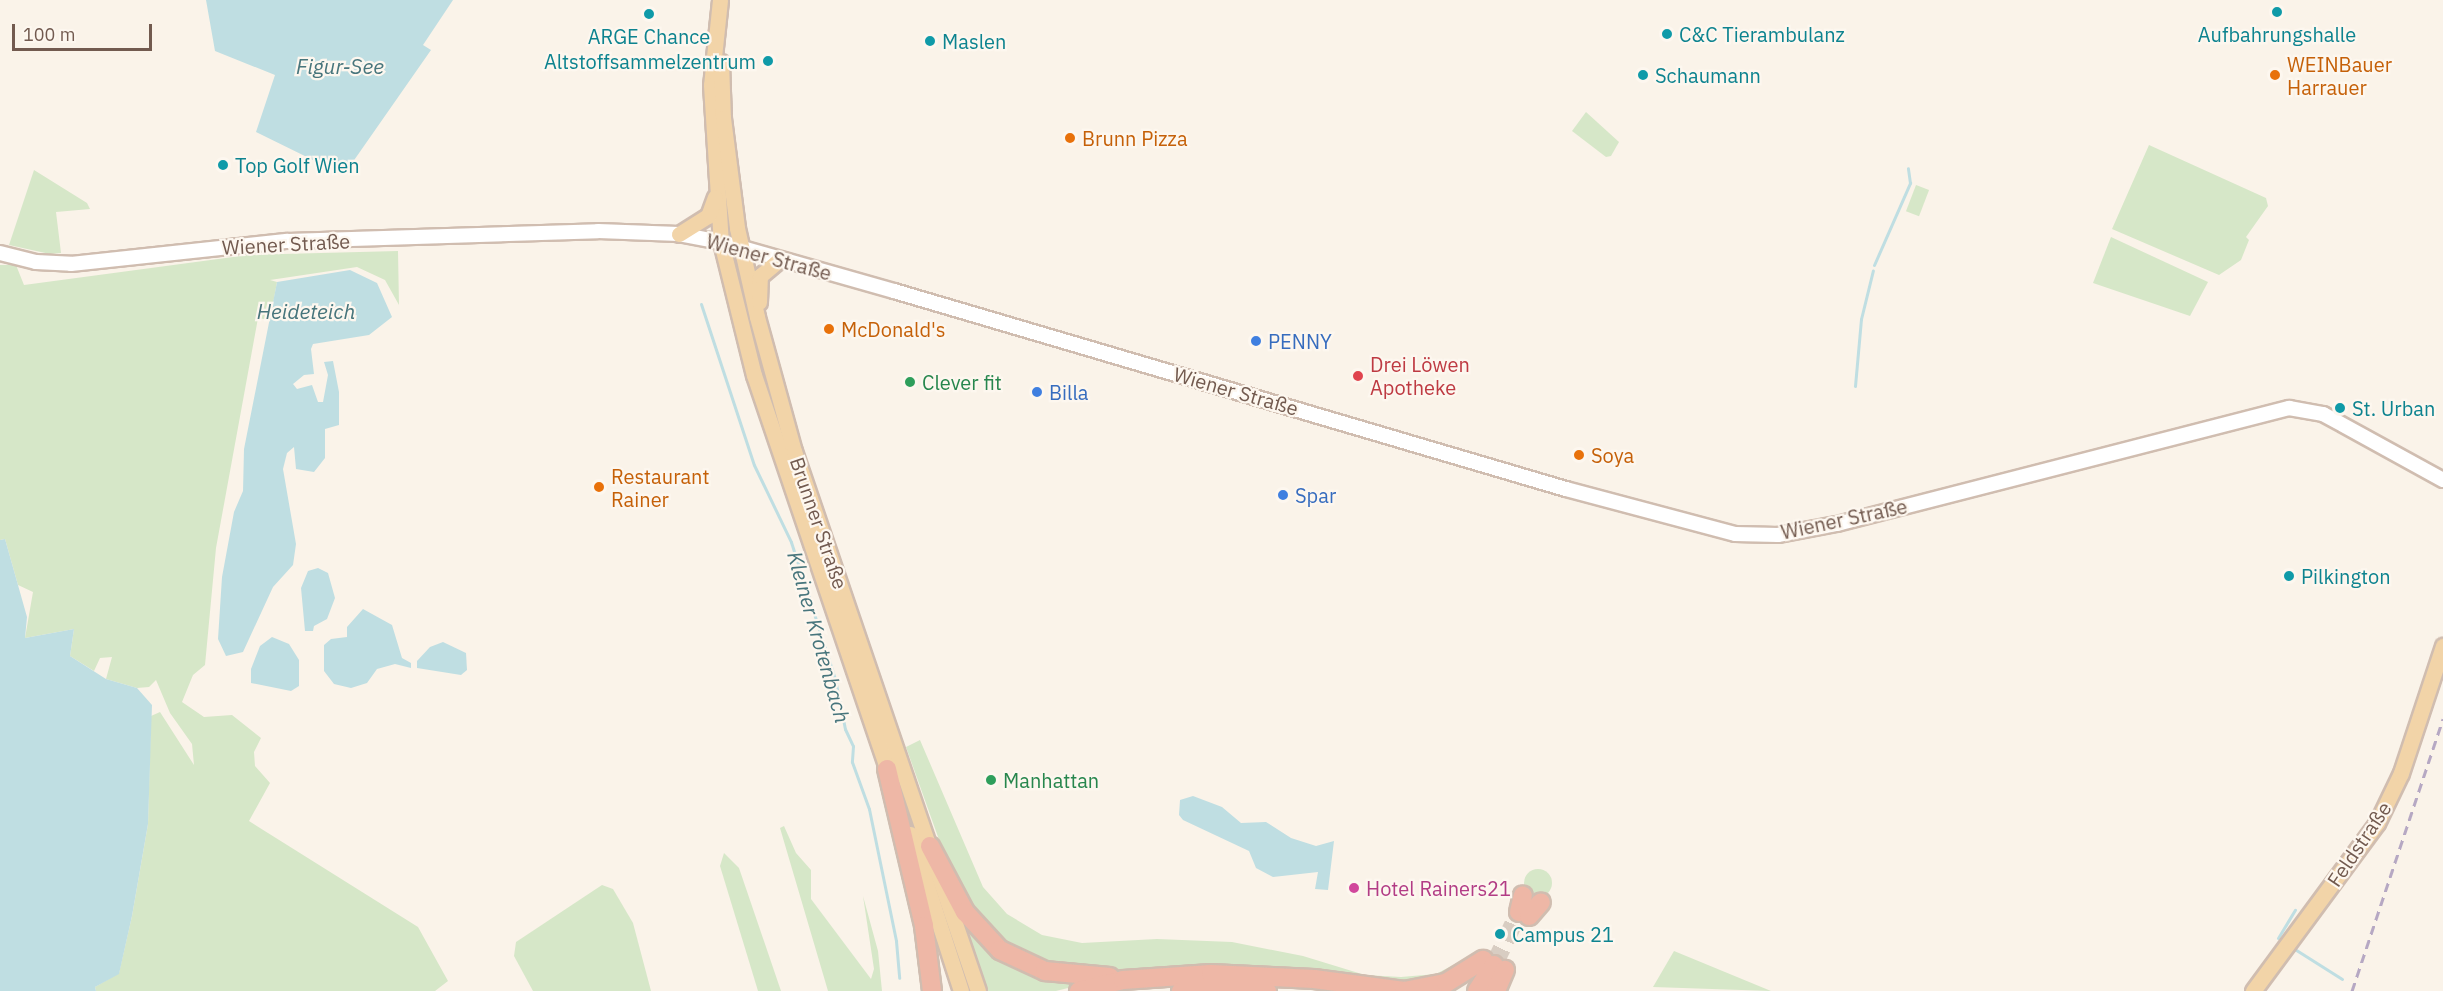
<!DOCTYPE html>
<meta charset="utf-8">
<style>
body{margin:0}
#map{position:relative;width:2443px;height:991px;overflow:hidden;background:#faf3e9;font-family:"IBM Plex Sans",sans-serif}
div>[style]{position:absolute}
.green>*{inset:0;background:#d6e7c8;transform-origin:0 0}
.round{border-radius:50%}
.water>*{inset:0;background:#bfdee2}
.stream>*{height:3px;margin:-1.5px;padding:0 1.5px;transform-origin:1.5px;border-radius:1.5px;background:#bfdee2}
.motorway-tunnel>*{height:18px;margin-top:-9px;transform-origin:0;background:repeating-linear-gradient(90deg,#d8cdc2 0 18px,transparent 0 27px)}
.roads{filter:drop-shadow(2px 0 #d0bdb0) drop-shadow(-2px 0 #d0bdb0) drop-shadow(0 2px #d0bdb0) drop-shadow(0 -2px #d0bdb0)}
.secondary>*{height:14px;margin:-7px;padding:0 7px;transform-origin:7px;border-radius:7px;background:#fff}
.primary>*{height:15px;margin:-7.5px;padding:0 7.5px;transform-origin:7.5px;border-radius:7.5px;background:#f2d4a8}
.motorway>*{height:18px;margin:-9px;padding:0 9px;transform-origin:9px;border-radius:9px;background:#eeb7a6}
.rail>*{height:3px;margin-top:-1.5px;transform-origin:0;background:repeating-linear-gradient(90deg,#b6a8c3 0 9px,transparent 0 15px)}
.dots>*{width:16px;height:16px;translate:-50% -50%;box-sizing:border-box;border:3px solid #fdf7ef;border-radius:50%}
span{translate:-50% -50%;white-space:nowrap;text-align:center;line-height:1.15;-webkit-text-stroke:4.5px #fdf7ef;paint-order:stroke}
.culture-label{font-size:20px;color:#0d838f}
.left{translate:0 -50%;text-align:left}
.right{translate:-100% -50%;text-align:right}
.food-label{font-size:20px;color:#c56008}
.street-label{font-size:20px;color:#725a4f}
.shop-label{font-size:20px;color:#366cbe}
.health-label{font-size:20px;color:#be3a42}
.leisure-label{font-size:20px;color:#27864d}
.hotel-label{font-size:20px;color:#b23c85}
.water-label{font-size:21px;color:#47757c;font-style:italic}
.scale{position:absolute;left:12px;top:24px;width:140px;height:27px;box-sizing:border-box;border:3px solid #725a4f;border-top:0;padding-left:8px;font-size:18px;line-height:21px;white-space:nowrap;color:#725a4f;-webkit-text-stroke:4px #fdf7ef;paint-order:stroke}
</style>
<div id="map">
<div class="green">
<i style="clip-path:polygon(1586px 112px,1619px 142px,1611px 156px,1606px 157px,1572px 131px)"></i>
<i style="clip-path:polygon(2149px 145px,2266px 198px,2268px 206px,2246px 237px,2249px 240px,2241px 260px,2219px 275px,2112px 229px)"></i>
<i style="clip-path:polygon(34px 170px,87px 203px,90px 209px,56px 212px,61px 253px,50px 254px,9px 245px)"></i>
<i style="left:1916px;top:185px;width:14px;height:28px;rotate:21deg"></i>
<i style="clip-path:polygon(2111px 237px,2208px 282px,2190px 316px,2093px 283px)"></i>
<i style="clip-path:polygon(398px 251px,399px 305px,385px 280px,357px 267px,270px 280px,277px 282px,270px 320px,258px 318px,216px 548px,205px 665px,193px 675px,182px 702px,204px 717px,232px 715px,261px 738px,254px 752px,255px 766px,270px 783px,249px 821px,418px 927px,448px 981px,435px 991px,96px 991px,95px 987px,119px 973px,132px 916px,148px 824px,151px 716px,160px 712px,194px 765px,192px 744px,170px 713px,156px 680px,149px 687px,137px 688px,106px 679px,112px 657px,100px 658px,94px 671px,70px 656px,74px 629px,25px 638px,33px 592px,18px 585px,5px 539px,0 540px,0 265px,16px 265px,24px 285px,248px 255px)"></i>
<i style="clip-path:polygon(920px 740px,983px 887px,1007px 914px,1042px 935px,1082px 943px,1157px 939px,1232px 942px,1303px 956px,1365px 975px,1401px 977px,1436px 974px,1472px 955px,1480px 959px,1423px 984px,1106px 973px,1025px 959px,983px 928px,953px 879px,906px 747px)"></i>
<i style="clip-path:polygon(784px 826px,796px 853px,811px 870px,811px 899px,871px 979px,874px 969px,863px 896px,878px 951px,882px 991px,828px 991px,780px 828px)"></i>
<i style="clip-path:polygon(724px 853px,739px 868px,781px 991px,758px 991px,720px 866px)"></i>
<i class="round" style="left:1524px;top:869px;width:28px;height:28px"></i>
<i style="clip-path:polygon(602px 885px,613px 889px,633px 923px,651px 991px,533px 991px,514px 956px,516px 942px)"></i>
<i style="clip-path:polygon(957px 912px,978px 935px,1084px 984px,1056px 991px,984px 991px)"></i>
<i style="clip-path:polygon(1674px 951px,1771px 991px,1653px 987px)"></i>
</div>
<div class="water">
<i style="clip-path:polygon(206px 0,453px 0,423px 45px,431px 50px,350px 166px,315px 161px,256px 132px,275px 75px,215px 51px)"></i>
<i style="clip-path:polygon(350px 270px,377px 283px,392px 317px,369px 335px,313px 344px,311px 349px,314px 374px,304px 375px,293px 384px,297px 389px,312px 385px,318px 402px,323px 402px,328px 375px,324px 362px,333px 361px,339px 392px,339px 425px,325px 429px,325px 458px,314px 472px,296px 469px,294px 447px,287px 453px,283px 469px,296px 544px,293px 565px,273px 587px,243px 652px,226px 656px,218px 639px,222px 577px,234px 512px,243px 491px,244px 449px,277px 282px)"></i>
<i style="clip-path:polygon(5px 539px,27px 617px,25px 638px,74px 629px,70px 656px,106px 679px,137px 688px,152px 705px,148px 824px,132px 916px,119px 974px,95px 987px,96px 991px,0 991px,0 540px)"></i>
<i style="clip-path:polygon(318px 568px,328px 573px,335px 598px,327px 619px,314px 626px,313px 631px,305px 631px,301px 588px,308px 571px)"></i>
<i style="clip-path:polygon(363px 609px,392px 625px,402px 658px,411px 663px,411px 668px,395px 664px,377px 669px,367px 683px,351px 688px,334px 684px,324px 671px,324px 645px,331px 639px,347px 637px,347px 627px)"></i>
<i style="clip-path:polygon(272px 637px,289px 644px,299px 660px,299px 686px,291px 691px,251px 683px,251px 669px,260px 646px)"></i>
<i style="clip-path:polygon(443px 642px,466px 653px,467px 670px,461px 675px,417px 668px,417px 661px,430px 647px)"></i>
<i style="clip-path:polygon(1193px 796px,1222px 807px,1241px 823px,1266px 822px,1291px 838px,1316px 846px,1334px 841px,1328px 890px,1315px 889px,1318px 872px,1273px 877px,1256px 868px,1249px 851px,1183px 820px,1179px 815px,1180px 800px)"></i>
</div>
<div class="stream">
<i style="left:1874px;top:265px;width:90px;rotate:-66.3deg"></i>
<i style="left:1910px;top:183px;width:15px;rotate:-98deg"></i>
<i style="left:701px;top:304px;width:169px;rotate:71.8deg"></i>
<i style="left:754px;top:465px;width:85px;rotate:64.3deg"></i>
<i style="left:791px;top:542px;width:144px;rotate:72.2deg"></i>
<i style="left:835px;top:679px;width:51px;rotate:78.7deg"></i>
<i style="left:845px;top:729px;width:19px;rotate:65deg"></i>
<i style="left:853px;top:746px;width:16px;rotate:94deg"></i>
<i style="left:852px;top:762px;width:50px;rotate:70.1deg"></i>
<i style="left:869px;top:809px;width:135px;rotate:78.4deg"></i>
<i style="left:896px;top:941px;width:37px;rotate:85deg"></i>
<i style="left:1855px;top:386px;width:67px;rotate:-84.9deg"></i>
<i style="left:1861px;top:319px;width:50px;rotate:-76.2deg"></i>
<i style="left:2278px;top:938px;width:33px;rotate:-59deg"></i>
<i style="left:2293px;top:948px;width:58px;rotate:32.3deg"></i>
</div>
<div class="motorway-tunnel">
<i style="left:1494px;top:965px;width:59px;rotate:-64.7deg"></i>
</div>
<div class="roads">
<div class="secondary">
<i style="left:0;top:253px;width:37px;rotate:14deg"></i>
<i style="left:36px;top:262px;width:35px;rotate:3deg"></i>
<i style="left:71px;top:264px;width:218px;rotate:-6.1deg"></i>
<i style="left:288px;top:241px;width:310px;rotate:-1.8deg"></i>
<i style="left:598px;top:231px;width:81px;rotate:2.1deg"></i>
<i style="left:679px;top:234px;width:43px;rotate:10.8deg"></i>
<i style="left:721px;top:242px;width:180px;rotate:15.8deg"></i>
<i style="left:894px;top:291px;width:701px;rotate:16.42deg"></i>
<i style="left:1566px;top:489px;width:175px;rotate:14.9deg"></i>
<i style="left:1735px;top:534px;width:43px;rotate:1.3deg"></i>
<i style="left:1778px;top:535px;width:60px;rotate:-10.6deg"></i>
<i style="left:1837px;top:524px;width:467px;rotate:-14.4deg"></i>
<i style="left:2289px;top:408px;width:35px;rotate:10deg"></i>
<i style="left:2323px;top:414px;width:137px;rotate:28.8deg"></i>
</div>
<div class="primary">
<i style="left:720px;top:0;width:85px;rotate:96deg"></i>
<i style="left:711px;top:85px;width:157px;rotate:86.4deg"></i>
<i style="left:721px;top:242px;width:137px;rotate:76.1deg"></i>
<i style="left:754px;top:375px;width:428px;rotate:71.3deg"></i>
<i style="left:721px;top:62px;width:56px;rotate:88deg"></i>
<i style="left:723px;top:118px;width:111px;rotate:82.7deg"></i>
<i style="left:737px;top:228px;width:91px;rotate:77.3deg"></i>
<i style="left:757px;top:317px;width:139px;rotate:74.6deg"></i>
<i style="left:794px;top:451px;width:570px;rotate:71.18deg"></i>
<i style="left:679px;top:234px;width:34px;rotate:-32deg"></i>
<i style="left:708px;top:216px;width:20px;rotate:-70deg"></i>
<i style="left:759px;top:302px;width:26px;rotate:-88deg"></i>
<i style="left:760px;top:276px;width:26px;rotate:-40deg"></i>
<i style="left:910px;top:834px;width:165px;rotate:72deg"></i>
<i style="left:2253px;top:991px;width:209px;rotate:-53.6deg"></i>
<i style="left:2377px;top:823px;width:55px;rotate:-64.4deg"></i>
<i style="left:2401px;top:773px;width:134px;rotate:-71.7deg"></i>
</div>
<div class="motorway">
<i style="left:887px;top:769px;width:161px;rotate:76.7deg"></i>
<i style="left:924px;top:926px;width:65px;rotate:83deg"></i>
<i style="left:930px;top:846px;width:75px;rotate:62.1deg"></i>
<i style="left:965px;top:912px;width:52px;rotate:47.4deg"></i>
<i style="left:1000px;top:950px;width:50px;rotate:25deg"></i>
<i style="left:1045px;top:971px;width:65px;rotate:5.3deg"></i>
<i style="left:1519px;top:912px;width:17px;rotate:-77deg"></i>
<i style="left:1529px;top:916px;width:18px;rotate:-49deg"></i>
<i style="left:1079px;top:991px;width:45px;rotate:-14deg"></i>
<i style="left:1123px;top:980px;width:88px;rotate:-3.9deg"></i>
<i style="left:1211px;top:974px;width:103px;rotate:2.8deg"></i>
<i style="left:1314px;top:979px;width:91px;rotate:7.6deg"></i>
<i style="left:1404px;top:991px;width:43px;rotate:-10.8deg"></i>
<i style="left:1446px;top:983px;width:44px;rotate:-31.9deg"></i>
<i style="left:1181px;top:991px;width:86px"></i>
<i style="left:1477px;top:991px;width:31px;rotate:-57deg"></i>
<i style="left:1496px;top:991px;width:23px;rotate:-67deg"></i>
</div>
</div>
<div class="rail">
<i style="left:2352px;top:991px;width:287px;rotate:-71.5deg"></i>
</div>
<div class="dots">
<i style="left:2277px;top:12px;background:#0f9aa8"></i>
<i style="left:649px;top:14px;background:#0f9aa8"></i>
<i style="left:1667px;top:34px;background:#0f9aa8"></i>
<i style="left:930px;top:41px;background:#0f9aa8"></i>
<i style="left:768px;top:61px;background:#0f9aa8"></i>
<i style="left:1643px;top:75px;background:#0f9aa8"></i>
<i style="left:2275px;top:75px;background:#e8710a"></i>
<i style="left:1070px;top:138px;background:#e8710a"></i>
<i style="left:223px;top:165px;background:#0f9aa8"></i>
<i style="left:829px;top:329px;background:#e8710a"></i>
<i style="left:1256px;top:341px;background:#3f7fe0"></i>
<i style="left:1358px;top:376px;background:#e0444e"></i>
<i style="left:910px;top:382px;background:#2e9e5b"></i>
<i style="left:1037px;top:392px;background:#3f7fe0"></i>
<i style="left:2340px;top:408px;background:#0f9aa8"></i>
<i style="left:1579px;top:455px;background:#e8710a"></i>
<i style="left:599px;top:487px;background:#e8710a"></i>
<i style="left:1283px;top:495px;background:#3f7fe0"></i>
<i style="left:2289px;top:576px;background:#0f9aa8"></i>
<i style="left:991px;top:780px;background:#2e9e5b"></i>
<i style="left:1354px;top:888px;background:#d1479c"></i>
<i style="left:1500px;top:934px;background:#0f9aa8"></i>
</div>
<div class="culture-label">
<span class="left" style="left:1679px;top:34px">C&amp;C Tierambulanz</span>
<span style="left:2277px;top:34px">Aufbahrungshalle</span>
<span style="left:649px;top:36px">ARGE Chance</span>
<span class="left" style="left:942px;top:41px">Maslen</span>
<span class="right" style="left:756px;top:61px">Altstoffsammelzentrum</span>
<span class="left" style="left:1655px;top:75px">Schaumann</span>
<span class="left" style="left:235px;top:165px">Top Golf Wien</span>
<span class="left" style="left:2352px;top:408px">St. Urban</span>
<span class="left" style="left:2301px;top:576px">Pilkington</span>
<span class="left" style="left:1512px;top:934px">Campus 21</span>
</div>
<div class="food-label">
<span class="left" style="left:2287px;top:76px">WEINBauer<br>Harrauer</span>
<span class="left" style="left:1082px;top:138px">Brunn Pizza</span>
<span class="left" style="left:841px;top:329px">McDonald's</span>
<span class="left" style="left:1591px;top:455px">Soya</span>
<span class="left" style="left:611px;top:488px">Restaurant<br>Rainer</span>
</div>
<div class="street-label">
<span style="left:286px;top:244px;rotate:-3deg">Wiener Straße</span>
<span style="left:769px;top:257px;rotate:15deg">Wiener Straße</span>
<span style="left:1236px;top:391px;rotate:16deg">Wiener Straße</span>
<span style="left:1844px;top:519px;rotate:-12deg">Wiener Straße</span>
<span style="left:819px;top:523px;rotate:71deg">Brunner Straße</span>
<span style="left:2359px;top:844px;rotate:-56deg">Feldstraße</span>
</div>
<div class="shop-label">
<span class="left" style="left:1268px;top:341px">PENNY</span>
<span class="left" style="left:1049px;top:392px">Billa</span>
<span class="left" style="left:1295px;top:495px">Spar</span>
</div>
<div class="health-label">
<span class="left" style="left:1370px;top:376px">Drei Löwen<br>Apotheke</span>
</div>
<div class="leisure-label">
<span class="left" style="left:922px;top:382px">Clever fit</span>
<span class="left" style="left:1003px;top:780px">Manhattan</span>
</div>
<div class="hotel-label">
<span class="left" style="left:1366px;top:888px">Hotel Rainers21</span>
</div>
<div class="water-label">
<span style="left:340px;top:66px">Figur-See</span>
<span style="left:306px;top:311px">Heideteich</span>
<span style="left:819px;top:637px;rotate:74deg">Kleiner Krotenbach</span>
</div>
<div class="scale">100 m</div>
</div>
